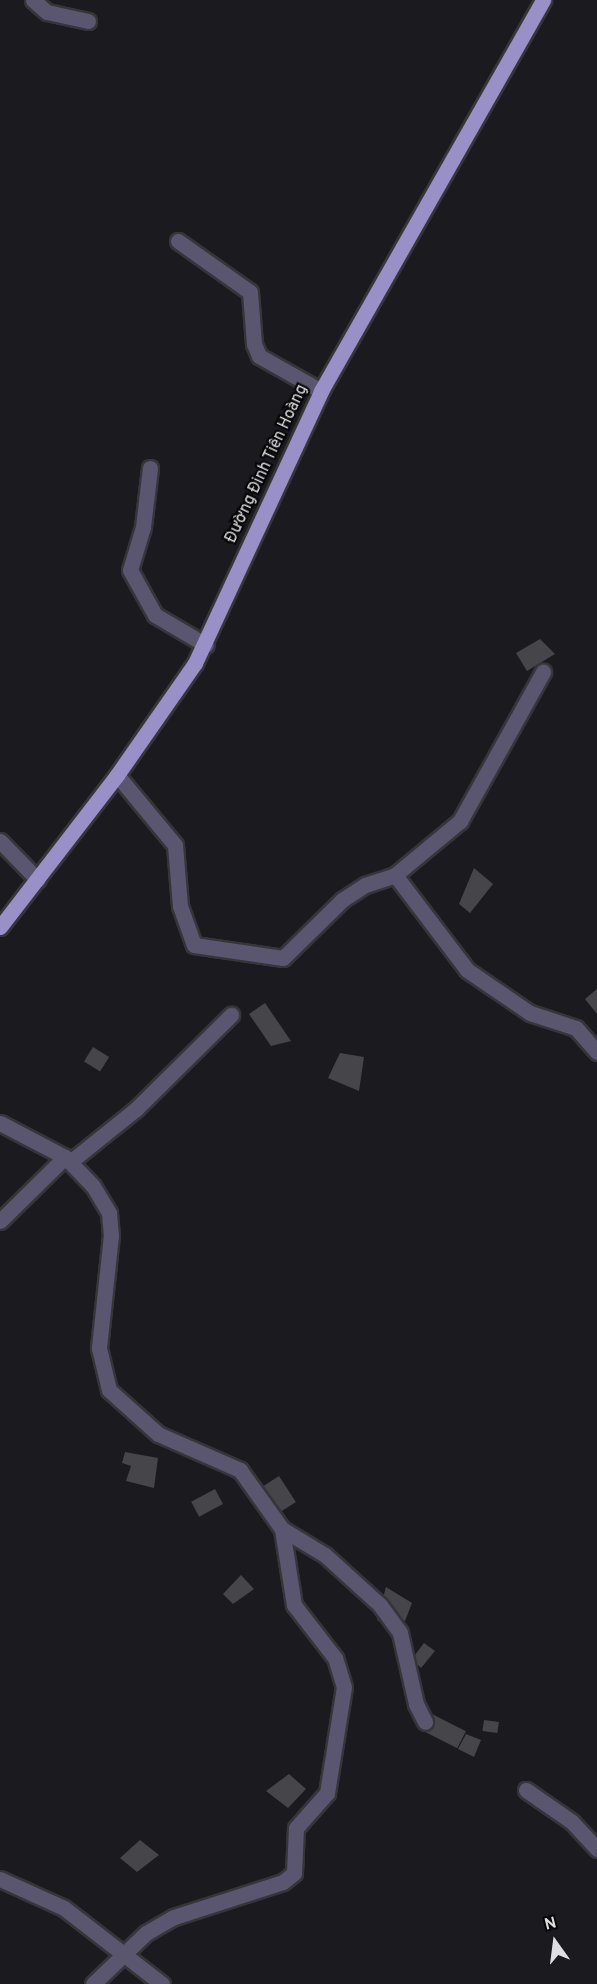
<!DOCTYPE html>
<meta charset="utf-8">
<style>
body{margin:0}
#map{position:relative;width:597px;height:1984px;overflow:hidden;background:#1b1b1f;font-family:Overpass,sans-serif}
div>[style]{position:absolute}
.building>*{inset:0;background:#46454a;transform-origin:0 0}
.roads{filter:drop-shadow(2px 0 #36363a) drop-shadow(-2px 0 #36363a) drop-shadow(0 2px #36363a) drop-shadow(0 -2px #36363a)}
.minor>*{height:15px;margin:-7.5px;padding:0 7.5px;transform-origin:7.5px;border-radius:7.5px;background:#5a5670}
.tertiary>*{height:15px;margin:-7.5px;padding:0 7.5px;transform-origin:7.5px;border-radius:7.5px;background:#5a5670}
.primary>*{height:15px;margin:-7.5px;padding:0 7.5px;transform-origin:7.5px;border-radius:7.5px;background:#9990c7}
span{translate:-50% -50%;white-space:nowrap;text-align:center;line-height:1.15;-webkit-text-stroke:4.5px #060608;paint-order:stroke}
.street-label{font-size:16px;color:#dfdfe2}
.north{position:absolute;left:525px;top:1912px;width:60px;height:60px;-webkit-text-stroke:4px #060608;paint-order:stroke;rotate:346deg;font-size:16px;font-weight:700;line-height:24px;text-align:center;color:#dfdfe2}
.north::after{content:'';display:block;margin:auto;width:21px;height:27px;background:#dfdfe2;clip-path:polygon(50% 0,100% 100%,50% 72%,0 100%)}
</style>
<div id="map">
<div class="building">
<i style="clip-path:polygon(540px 639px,555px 654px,527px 671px,516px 653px)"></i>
<i style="clip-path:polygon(474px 868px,493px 884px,470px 913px,459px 904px)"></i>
<i style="clip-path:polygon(597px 989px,597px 1014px,585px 999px)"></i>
<i style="clip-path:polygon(265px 1003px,291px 1041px,271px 1046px,249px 1014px)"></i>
<i style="left:93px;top:1047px;width:19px;height:17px;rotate:32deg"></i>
<i style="clip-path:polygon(340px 1053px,364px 1057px,359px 1091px,328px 1078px)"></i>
<i style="clip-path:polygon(125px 1452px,158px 1458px,154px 1488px,126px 1481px,131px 1466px,122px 1463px)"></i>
<i style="left:279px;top:1476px;width:31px;height:19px;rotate:57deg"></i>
<i style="left:215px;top:1489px;width:17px;height:27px;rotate:62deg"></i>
<i style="clip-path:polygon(241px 1575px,254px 1589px,233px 1604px,223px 1594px)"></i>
<i style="clip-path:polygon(386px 1587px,412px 1603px,405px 1621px,393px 1613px,388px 1625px,377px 1620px)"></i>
<i style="clip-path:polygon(424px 1643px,435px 1651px,421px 1668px,412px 1659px)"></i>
<i style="left:432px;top:1714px;width:38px;height:19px;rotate:27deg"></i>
<i style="left:484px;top:1720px;width:15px;height:11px;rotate:8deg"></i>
<i style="clip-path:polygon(466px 1734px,481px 1740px,474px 1757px,458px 1749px)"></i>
<i style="clip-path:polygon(289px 1774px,306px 1789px,288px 1808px,266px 1791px)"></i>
<i style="clip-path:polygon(140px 1840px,159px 1855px,137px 1872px,120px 1858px)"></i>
</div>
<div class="roads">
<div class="minor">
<i style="left:33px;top:0;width:18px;rotate:41deg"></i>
<i style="left:47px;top:12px;width:42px;rotate:12.4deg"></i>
<i style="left:178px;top:241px;width:88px;rotate:35.3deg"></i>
<i style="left:250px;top:292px;width:52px;rotate:85.6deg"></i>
<i style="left:254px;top:344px;width:13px;rotate:67deg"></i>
<i style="left:259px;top:356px;width:71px;rotate:29.4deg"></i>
<i style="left:150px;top:468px;width:59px;rotate:96.8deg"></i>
<i style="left:143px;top:527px;width:45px;rotate:106.8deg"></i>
<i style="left:130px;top:570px;width:51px;rotate:60.9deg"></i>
<i style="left:155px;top:615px;width:59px;rotate:30.5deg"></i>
<i style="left:117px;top:775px;width:91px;rotate:50.4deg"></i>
<i style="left:175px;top:845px;width:61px;rotate:85.3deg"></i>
<i style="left:180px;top:906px;width:41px;rotate:70.3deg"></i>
<i style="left:194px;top:945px;width:90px;rotate:8.3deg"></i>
<i style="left:283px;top:958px;width:83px;rotate:-44.5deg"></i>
<i style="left:342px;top:900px;width:27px;rotate:-33deg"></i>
<i style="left:365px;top:885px;width:32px;rotate:-18deg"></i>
<i style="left:395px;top:875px;width:85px;rotate:-39.7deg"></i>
<i style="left:460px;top:821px;width:171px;rotate:-60.9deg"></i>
<i style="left:0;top:841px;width:54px;rotate:45.7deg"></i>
<i style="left:395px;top:875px;width:119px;rotate:52.8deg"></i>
<i style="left:467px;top:970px;width:76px;rotate:34.3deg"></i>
<i style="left:530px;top:1013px;width:48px;rotate:18.1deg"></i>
<i style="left:576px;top:1028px;width:32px;rotate:49deg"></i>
<i style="left:0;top:1123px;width:73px;rotate:27.6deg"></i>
<i style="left:65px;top:1157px;width:40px;rotate:46deg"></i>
<i style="left:93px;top:1186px;width:31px;rotate:59deg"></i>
<i style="left:109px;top:1213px;width:22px;rotate:85deg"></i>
<i style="left:111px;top:1235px;width:114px;rotate:96.1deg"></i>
<i style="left:99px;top:1348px;width:43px;rotate:76.6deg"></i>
<i style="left:109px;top:1390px;width:66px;rotate:41.9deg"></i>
<i style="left:158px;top:1434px;width:90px;rotate:23.7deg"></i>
<i style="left:240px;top:1470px;width:72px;rotate:54.6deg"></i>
<i style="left:282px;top:1529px;width:50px;rotate:31.2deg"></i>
<i style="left:325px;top:1555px;width:74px;rotate:42.3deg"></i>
<i style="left:380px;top:1605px;width:34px;rotate:54deg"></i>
<i style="left:400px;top:1633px;width:73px;rotate:77.3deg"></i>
<i style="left:416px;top:1704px;width:20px;rotate:63deg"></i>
<i style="left:70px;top:1162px;width:85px;rotate:-38.8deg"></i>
<i style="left:136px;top:1109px;width:134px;rotate:-44.7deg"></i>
<i style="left:0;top:1221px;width:91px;rotate:-44.6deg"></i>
<i style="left:526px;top:1790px;width:56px;rotate:34.8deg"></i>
<i style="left:572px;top:1822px;width:37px;rotate:47deg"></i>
<i style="left:93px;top:1984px;width:74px;rotate:-43.9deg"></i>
<i style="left:146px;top:1933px;width:32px;rotate:-30deg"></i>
<i style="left:174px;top:1917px;width:114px;rotate:-17.8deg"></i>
<i style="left:283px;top:1882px;width:14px;rotate:-39deg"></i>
<i style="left:294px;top:1873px;width:45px;rotate:-87.5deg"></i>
<i style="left:296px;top:1828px;width:47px;rotate:-48.5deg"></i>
<i style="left:327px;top:1793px;width:107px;rotate:-80.9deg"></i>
<i style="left:344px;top:1687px;width:30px;rotate:-107deg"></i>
<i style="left:335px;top:1658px;width:67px;rotate:-127.7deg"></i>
<i style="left:294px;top:1605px;width:77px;rotate:-99deg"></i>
</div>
<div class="tertiary">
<i style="left:0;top:1879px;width:70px;rotate:24.4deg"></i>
<i style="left:64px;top:1908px;width:124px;rotate:37.8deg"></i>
</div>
<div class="primary">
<i style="left:0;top:927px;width:192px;rotate:-52.4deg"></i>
<i style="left:117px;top:775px;width:136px;rotate:-55.1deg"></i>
<i style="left:195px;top:663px;width:300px;rotate:-65.1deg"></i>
<i style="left:321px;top:391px;width:450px;rotate:-60.4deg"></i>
</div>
</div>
<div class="street-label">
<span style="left:267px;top:464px;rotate:-65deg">Đường Đinh Tiên Hoàng</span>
</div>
<div class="north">N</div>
</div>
